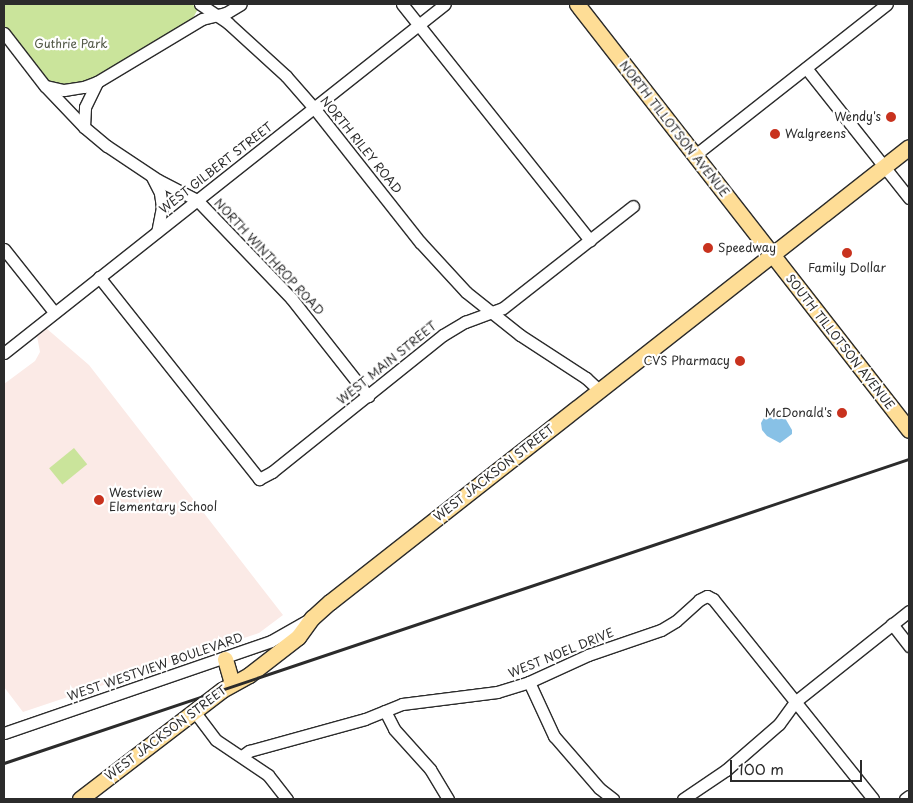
<!DOCTYPE html>
<style>
body{margin:0}
#map{position:relative;width:913px;height:803px;overflow:hidden;background:#fff;font-family:"Playpen Sans",sans-serif}
div>[style]{position:absolute}
.built>*{inset:0;background:#fbeae6}
.green>*{inset:0;background:#cae49b;transform-origin:0 0}
.water>*{inset:0;background:#88c1e6}
.roads{filter:drop-shadow(1px 0 #2b2b2b) drop-shadow(-1px 0 #2b2b2b) drop-shadow(0 1px #2b2b2b) drop-shadow(0 -1px #2b2b2b)}
.minor>*{height:11px;margin:-5.5px;padding:0 5.5px;transform-origin:5.5px;border-radius:5.5px;background:#fff}
.major>*{height:15px;margin:-7.5px;padding:0 7.5px;transform-origin:7.5px;border-radius:7.5px;background:#fedd96}
.rail>*{height:2.5px;margin:-1.25px;padding:0 1.25px;transform-origin:1.25px;border-radius:1.25px;background:#2b2b2b}
.dots>*{width:14px;height:14px;translate:-50% -50%;box-sizing:border-box;border:2px solid #fff;border-radius:50%}
span{translate:-50% -50%;white-space:nowrap;text-align:center;line-height:1.15;-webkit-text-stroke:4.5px #fff;paint-order:stroke}
.park-label{font-size:12px;color:#535947}
.poi-label{font-size:12px;color:#2b2b2b}
.right{translate:-100% -50%;text-align:right}
.left{translate:0 -50%;text-align:left}
.street-label{font-size:12px;color:#2b2b2b}
.frame{position:absolute;inset:0;border:5px solid #2b2b2b;pointer-events:none}
.scale{position:absolute;left:730px;top:760px;width:132px;height:22px;box-sizing:border-box;border:2px solid #2b2b2b;border-top:0;padding-left:6px;font-size:15px;line-height:18px;white-space:nowrap;color:#2b2b2b;-webkit-text-stroke:4px #fff;paint-order:stroke}
</style>
<div id="map">
<div class="built">
<i style="clip-path:polygon(46px 328px,89px 365px,283px 615px,259px 633px,23px 712px,4px 687px,4px 384px,35px 361px,40px 352px,37px 336px)"></i>
</div>
<div class="green">
<i style="clip-path:polygon(4px 4px,192px 4px,198px 9px,193px 18px,96px 77px,69px 86px,48px 82px,17px 46px,4px 26px)"></i>
<i style="left:74px;top:448px;width:21px;height:32px;rotate:51deg"></i>
</div>
<div class="water">
<i style="clip-path:polygon(776px 414px,785px 418px,792px 430px,792px 434px,780px 443px,767px 436px,762px 430px,761px 423px,765px 416px)"></i>
</div>
<div class="roads">
<div class="minor">
<i style="left:200px;top:4px;width:34px;rotate:34deg"></i>
<i style="left:228px;top:23px;width:79px;rotate:42.4deg"></i>
<i style="left:286px;top:76px;width:43px;rotate:48.8deg"></i>
<i style="left:314px;top:108px;width:171px;rotate:51.7deg"></i>
<i style="left:420px;top:242px;width:68px;rotate:47.4deg"></i>
<i style="left:466px;top:292px;width:69px;rotate:38.5deg"></i>
<i style="left:520px;top:335px;width:79px;rotate:33.1deg"></i>
<i style="left:586px;top:378px;width:18px;rotate:43deg"></i>
<i style="left:402px;top:4px;width:302px;rotate:51.5deg"></i>
<i style="left:4px;top:33px;width:67px;rotate:52.3deg"></i>
<i style="left:45px;top:86px;width:57px;rotate:46.4deg"></i>
<i style="left:84px;top:127px;width:30px;rotate:40deg"></i>
<i style="left:107px;top:146px;width:61px;rotate:33.7deg"></i>
<i style="left:158px;top:180px;width:44px;rotate:27.1deg"></i>
<i style="left:197px;top:200px;width:136px;rotate:46.2deg"></i>
<i style="left:291px;top:298px;width:125px;rotate:51.8deg"></i>
<i style="left:806px;top:68px;width:166px;rotate:51.6deg"></i>
<i style="left:46px;top:86px;width:18px;rotate:13deg"></i>
<i style="left:64px;top:90px;width:20px;rotate:-9deg"></i>
<i style="left:84px;top:87px;width:14px;rotate:-21deg"></i>
<i style="left:84px;top:127px;width:20px;rotate:-87deg"></i>
<i style="left:85px;top:107px;width:28px;rotate:-64deg"></i>
<i style="left:97px;top:82px;width:122px;rotate:-31deg"></i>
<i style="left:202px;top:19px;width:25px;rotate:-14deg"></i>
<i style="left:226px;top:13px;width:17px;rotate:-31deg"></i>
<i style="left:695px;top:155px;width:244px;rotate:-38.2deg"></i>
<i style="left:152px;top:177px;width:18px;rotate:63deg"></i>
<i style="left:160px;top:193px;width:14px;rotate:82deg"></i>
<i style="left:162px;top:207px;width:25px;rotate:101deg"></i>
<i style="left:4px;top:249px;width:80px;rotate:51.6deg"></i>
<i style="left:99px;top:277px;width:258px;rotate:51.6deg"></i>
<i style="left:259px;top:479px;width:15px;rotate:-28deg"></i>
<i style="left:272px;top:472px;width:219px;rotate:-38.7deg"></i>
<i style="left:443px;top:335px;width:26px;rotate:-31deg"></i>
<i style="left:465px;top:322px;width:40px;rotate:-20.2deg"></i>
<i style="left:503px;top:308px;width:165px;rotate:-38.1deg"></i>
<i style="left:4px;top:353px;width:562px;rotate:-38.36deg"></i>
<i style="left:892px;top:624px;width:28px;rotate:52deg"></i>
<i style="left:529px;top:682px;width:60px;rotate:65.2deg"></i>
<i style="left:554px;top:736px;width:69px;rotate:49.1deg"></i>
<i style="left:599px;top:788px;width:18px;rotate:38deg"></i>
<i style="left:194px;top:711px;width:36px;rotate:53deg"></i>
<i style="left:216px;top:740px;width:63px;rotate:33.9deg"></i>
<i style="left:268px;top:775px;width:31px;rotate:52deg"></i>
<i style="left:385px;top:711px;width:20px;rotate:63deg"></i>
<i style="left:394px;top:729px;width:54px;rotate:48deg"></i>
<i style="left:430px;top:769px;width:35px;rotate:59deg"></i>
<i style="left:4px;top:733px;width:282px;rotate:-19deg"></i>
<i style="left:271px;top:641px;width:43px;rotate:-29.6deg"></i>
<i style="left:242px;top:756px;width:9px;rotate:-36deg"></i>
<i style="left:249px;top:751px;width:120px;rotate:-15.4deg"></i>
<i style="left:365px;top:719px;width:40px;rotate:-22deg"></i>
<i style="left:402px;top:704px;width:96px;rotate:-7.2deg"></i>
<i style="left:497px;top:692px;width:34px;rotate:-17deg"></i>
<i style="left:529px;top:682px;width:65px;rotate:-24.6deg"></i>
<i style="left:588px;top:655px;width:77px;rotate:-18.9deg"></i>
<i style="left:661px;top:630px;width:17px;rotate:-31deg"></i>
<i style="left:676px;top:621px;width:31px;rotate:-42deg"></i>
<i style="left:699px;top:600px;width:9px;rotate:-27deg"></i>
<i style="left:707px;top:596px;width:7px;rotate:27deg"></i>
<i style="left:713px;top:599px;width:256px;rotate:51.3deg"></i>
<i style="left:683px;top:799px;width:52px;rotate:-34deg"></i>
<i style="left:726px;top:770px;width:70px;rotate:-41deg"></i>
<i style="left:779px;top:724px;width:29px;rotate:-54deg"></i>
<i style="left:796px;top:701px;width:144px;rotate:-38.5deg"></i>
<i style="left:905px;top:799px;width:5px;rotate:-37deg"></i>
</div>
<div class="major">
<i style="left:577px;top:4px;width:540px;rotate:52.07deg"></i>
<i style="left:225px;top:659px;width:25px;rotate:74deg"></i>
<i style="left:80px;top:799px;width:179px;rotate:-37.5deg"></i>
<i style="left:222px;top:690px;width:31px;rotate:-29deg"></i>
<i style="left:249px;top:675px;width:62px;rotate:-37.8deg"></i>
<i style="left:298px;top:637px;width:24px;rotate:-54deg"></i>
<i style="left:312px;top:618px;width:24px;rotate:-42deg"></i>
<i style="left:330px;top:602px;width:736px;rotate:-38.16deg"></i>
</div>
</div>
<div class="rail">
<i style="left:4px;top:763px;width:955px;rotate:-18.57deg"></i>
</div>
<div class="dots">
<i style="left:891px;top:117px;background:#c8321e"></i>
<i style="left:775px;top:134px;background:#c8321e"></i>
<i style="left:708px;top:248px;background:#c8321e"></i>
<i style="left:847px;top:253px;background:#c8321e"></i>
<i style="left:740px;top:361px;background:#c8321e"></i>
<i style="left:842px;top:413px;background:#c8321e"></i>
<i style="left:99px;top:500px;background:#c8321e"></i>
</div>
<div class="park-label">
<span style="left:71px;top:44px">Guthrie Park</span>
</div>
<div class="poi-label">
<span class="right" style="left:881px;top:117px">Wendy's</span>
<span class="left" style="left:785px;top:134px">Walgreens</span>
<span class="left" style="left:718px;top:248px">Speedway</span>
<span style="left:847px;top:268px">Family Dollar</span>
<span class="right" style="left:730px;top:361px">CVS Pharmacy</span>
<span class="right" style="left:832px;top:413px">McDonald's</span>
<span class="left" style="left:109px;top:500px">Westview<br>Elementary School</span>
</div>
<div class="street-label">
<span style="left:674px;top:129px;rotate:52deg">NORTH TILLOTSON AVENUE</span>
<span style="left:361px;top:145px;rotate:51deg">NORTH RILEY ROAD</span>
<span style="left:216px;top:168px;rotate:-38deg">WEST GILBERT STREET</span>
<span style="left:269px;top:257px;rotate:47deg">NORTH WINTHROP ROAD</span>
<span style="left:840px;top:342px;rotate:52deg">SOUTH TILLOTSON AVENUE</span>
<span style="left:387px;top:363px;rotate:-39deg">WEST MAIN STREET</span>
<span style="left:494px;top:473px;rotate:-38deg">WEST JACKSON STREET</span>
<span style="left:561px;top:653px;rotate:-22deg">WEST NOEL DRIVE</span>
<span style="left:155px;top:667px;rotate:-19deg">WEST WESTVIEW BOULEVARD</span>
<span style="left:166px;top:733px;rotate:-37deg">WEST JACKSON STREET</span>
</div>
<div class="frame"></div>
<div class="scale">100 m</div>
</div>
